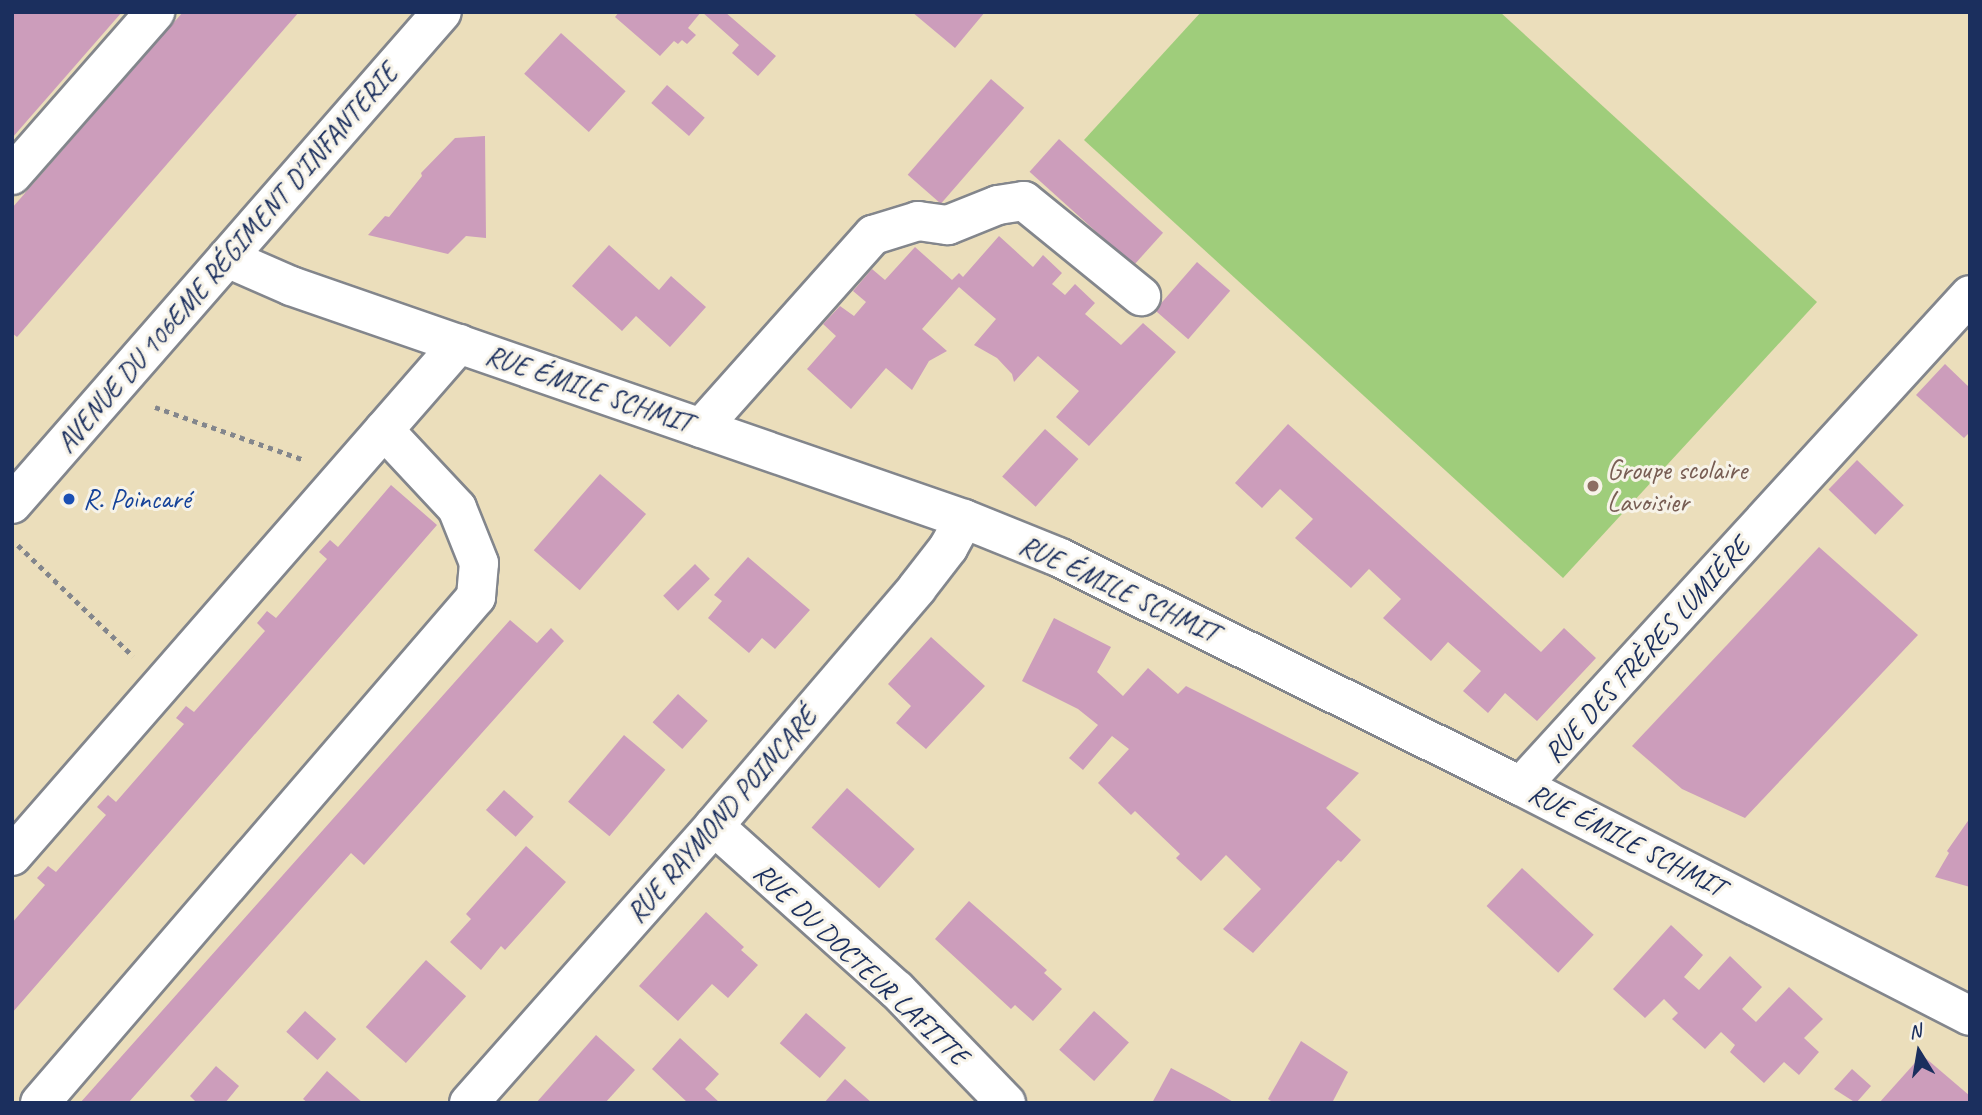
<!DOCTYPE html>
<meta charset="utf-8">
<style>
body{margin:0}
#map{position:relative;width:1982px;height:1115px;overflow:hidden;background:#ebdebb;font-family:Caveat,sans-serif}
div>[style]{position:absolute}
.green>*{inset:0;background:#9fcd7b}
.building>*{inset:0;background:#cc9dbb;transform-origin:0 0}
.path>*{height:4.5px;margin-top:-2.25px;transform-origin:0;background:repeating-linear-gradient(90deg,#83868c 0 5px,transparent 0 10px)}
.roads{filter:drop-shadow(2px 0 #83868c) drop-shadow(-2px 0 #83868c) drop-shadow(0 2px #83868c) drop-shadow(0 -2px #83868c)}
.minor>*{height:38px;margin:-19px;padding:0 19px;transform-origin:19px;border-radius:19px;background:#fff}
.dots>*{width:19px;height:19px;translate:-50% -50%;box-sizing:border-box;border:4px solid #f7f3e8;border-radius:50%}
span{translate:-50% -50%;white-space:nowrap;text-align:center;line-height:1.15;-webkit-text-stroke:6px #f7f3e8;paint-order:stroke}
.street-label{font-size:28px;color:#1b2f5e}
.education-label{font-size:28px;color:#785e54}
.left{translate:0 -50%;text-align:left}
.transit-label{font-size:28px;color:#164399}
.frame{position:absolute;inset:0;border:14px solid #1b2f5e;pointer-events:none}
.north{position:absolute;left:1884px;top:1017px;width:70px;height:70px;-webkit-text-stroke:5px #f7f3e8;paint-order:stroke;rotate:349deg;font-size:19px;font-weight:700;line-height:28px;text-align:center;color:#1b2f5e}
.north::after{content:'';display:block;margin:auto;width:24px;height:32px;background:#1b2f5e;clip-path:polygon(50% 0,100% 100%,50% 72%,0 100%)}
</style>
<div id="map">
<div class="green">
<i style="clip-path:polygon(1201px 12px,1500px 12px,1817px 302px,1563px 578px,1084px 140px)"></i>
</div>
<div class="building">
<i style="clip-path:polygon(12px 12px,122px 12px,12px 138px)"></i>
<i style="clip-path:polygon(183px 12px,299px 12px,17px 337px,12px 333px,12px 208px)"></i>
<i style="clip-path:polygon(619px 12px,701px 12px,688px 28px,696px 35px,687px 44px,682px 40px,678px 44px,674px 41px,660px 56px,615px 17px)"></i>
<i style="clip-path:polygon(702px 12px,725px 12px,776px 56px,758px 76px,732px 53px,739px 45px)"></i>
<i style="clip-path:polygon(912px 12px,985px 12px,955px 48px)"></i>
<i style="left:561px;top:33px;width:87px;height:55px;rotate:42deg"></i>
<i style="left:991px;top:79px;width:44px;height:127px;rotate:41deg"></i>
<i style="left:667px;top:85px;width:50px;height:24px;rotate:41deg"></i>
<i style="clip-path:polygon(485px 136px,486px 238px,466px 236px,448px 254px,368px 235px,385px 216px,389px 217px,422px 176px,421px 173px,455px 138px)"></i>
<i style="left:1059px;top:139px;width:140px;height:44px;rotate:42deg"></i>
<i style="clip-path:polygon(999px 236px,1033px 267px,1043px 255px,1062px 273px,1052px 284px,1065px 295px,1075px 284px,1095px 303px,1085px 314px,1121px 345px,1143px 323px,1176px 352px,1089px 446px,1056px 417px,1079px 391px,1038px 356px,1014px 382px,1012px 374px,997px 358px,974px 345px,996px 319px,959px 287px,922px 329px,947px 351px,929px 361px,912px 390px,886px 368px,851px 409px,807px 369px,836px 336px,823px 324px,840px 306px,854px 316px,866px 302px,853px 291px,872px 269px,885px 280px,915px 247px,952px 280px,959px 273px,963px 277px)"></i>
<i style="clip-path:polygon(609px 245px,659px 290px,671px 276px,706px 307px,670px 347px,636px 316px,622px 331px,572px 286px)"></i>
<i style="left:1197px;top:262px;width:44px;height:64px;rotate:41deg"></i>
<i style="clip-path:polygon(1945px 364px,1970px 388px,1970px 432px,1964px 438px,1916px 395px)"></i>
<i style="clip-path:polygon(1288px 424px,1541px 652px,1564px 628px,1596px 658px,1537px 721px,1505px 693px,1488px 713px,1463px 691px,1481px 671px,1448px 642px,1431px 661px,1383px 618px,1401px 599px,1369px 569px,1351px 588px,1295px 538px,1313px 519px,1280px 489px,1262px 508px,1235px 483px)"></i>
<i style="left:1045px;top:429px;width:45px;height:64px;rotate:42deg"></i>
<i style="left:1857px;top:460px;width:65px;height:41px;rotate:44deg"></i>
<i style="left:600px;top:474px;width:61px;height:101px;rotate:41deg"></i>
<i style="clip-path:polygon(391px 485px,437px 525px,12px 1013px,12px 923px,45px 885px,37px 878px,48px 866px,56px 872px,106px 815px,97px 807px,108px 795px,116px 802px,184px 724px,176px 718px,186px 706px,194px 712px,265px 631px,257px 623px,267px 611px,276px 618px,327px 559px,319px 552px,330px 540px,338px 547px)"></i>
<i style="clip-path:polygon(1819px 547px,1918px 635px,1745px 818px,1682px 789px,1632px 746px)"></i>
<i style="clip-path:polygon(748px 557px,810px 610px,775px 649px,762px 638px,749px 653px,708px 618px,722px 601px,714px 595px)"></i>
<i style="left:695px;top:564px;width:21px;height:45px;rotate:45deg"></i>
<i style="clip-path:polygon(1054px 618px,1111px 647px,1097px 672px,1123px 696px,1148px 668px,1178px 694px,1186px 686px,1359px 773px,1326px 808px,1361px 840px,1341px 862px,1338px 860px,1253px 953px,1223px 929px,1261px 889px,1226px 855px,1201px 881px,1176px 858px,1180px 854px,1135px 811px,1131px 815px,1098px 783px,1129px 749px,1112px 736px,1083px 770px,1069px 758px,1098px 725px,1078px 709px,1022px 681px)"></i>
<i style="clip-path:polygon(510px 620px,537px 643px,551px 628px,564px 641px,364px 865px,351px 853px,128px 1103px,80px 1103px)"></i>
<i style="clip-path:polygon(931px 637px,985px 686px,926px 749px,896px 723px,911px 706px,888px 684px)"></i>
<i style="left:678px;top:694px;width:40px;height:38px;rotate:42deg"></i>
<i style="left:624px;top:735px;width:54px;height:87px;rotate:40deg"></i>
<i style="left:847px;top:788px;width:91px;height:53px;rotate:42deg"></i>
<i style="left:504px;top:790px;width:40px;height:27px;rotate:42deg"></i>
<i style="clip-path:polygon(1970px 818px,1970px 887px,1935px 877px,1949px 853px,1947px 851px)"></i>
<i style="clip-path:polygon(526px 846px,566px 882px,505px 950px,501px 946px,481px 970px,450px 942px,471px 919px,466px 914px)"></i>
<i style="left:1522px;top:868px;width:98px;height:52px;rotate:43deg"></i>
<i style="clip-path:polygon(969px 901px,1047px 970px,1044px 973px,1062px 989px,1033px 1021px,1015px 1005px,1011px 1009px,935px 939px)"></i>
<i style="clip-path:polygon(706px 912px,744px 947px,741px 950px,758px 965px,728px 998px,712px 984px,678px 1021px,639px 986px)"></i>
<i style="clip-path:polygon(1671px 925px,1703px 955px,1684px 977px,1699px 990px,1730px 956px,1762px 987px,1742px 1009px,1756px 1022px,1789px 987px,1823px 1019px,1804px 1038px,1819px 1052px,1799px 1075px,1784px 1062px,1764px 1083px,1730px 1052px,1735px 1045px,1721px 1032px,1705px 1049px,1672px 1019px,1678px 1013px,1664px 999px,1645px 1018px,1613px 989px)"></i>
<i style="left:426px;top:960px;width:54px;height:90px;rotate:42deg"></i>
<i style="left:305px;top:1011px;width:42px;height:28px;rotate:42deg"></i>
<i style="left:1094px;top:1011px;width:47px;height:52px;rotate:42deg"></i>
<i style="left:806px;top:1013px;width:53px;height:40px;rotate:41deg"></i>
<i style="clip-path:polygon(596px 1035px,635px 1070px,605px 1103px,536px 1103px)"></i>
<i style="clip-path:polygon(680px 1038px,719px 1074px,705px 1089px,720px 1103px,688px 1103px,652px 1069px)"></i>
<i style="clip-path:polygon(1301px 1041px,1348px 1072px,1332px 1103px,1274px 1103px,1268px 1099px)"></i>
<i style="clip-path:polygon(1922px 1055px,1970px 1096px,1970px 1103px,1879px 1103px)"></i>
<i style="clip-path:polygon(216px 1066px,239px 1086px,225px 1103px,197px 1103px,190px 1096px)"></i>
<i style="clip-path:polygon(1171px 1068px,1211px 1089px,1235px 1103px,1152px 1103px)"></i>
<i style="clip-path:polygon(1852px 1069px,1871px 1086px,1856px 1103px,1834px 1089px)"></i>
<i style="clip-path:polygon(327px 1071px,363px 1103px,308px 1103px,303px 1099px)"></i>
<i style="clip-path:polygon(845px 1079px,872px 1103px,824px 1103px)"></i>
</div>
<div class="path">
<i style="left:155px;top:407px;width:156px;rotate:19.5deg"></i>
<i style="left:18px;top:545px;width:160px;rotate:44deg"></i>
</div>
<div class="roads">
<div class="minor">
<i style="left:12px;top:175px;width:217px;rotate:-48.7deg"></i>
<i style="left:227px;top:258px;width:70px;rotate:23.6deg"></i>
<i style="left:291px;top:286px;width:712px;rotate:19.1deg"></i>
<i style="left:964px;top:519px;width:101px;rotate:22deg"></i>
<i style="left:1058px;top:557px;width:517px;rotate:26.32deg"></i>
<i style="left:1521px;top:786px;width:504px;rotate:27.12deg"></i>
<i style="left:701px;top:428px;width:259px;rotate:-48.3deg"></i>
<i style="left:873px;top:235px;width:47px;rotate:-17.3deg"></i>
<i style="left:918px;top:221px;width:30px;rotate:8deg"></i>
<i style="left:948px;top:225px;width:54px;rotate:-21.8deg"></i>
<i style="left:998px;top:205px;width:26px;rotate:-9deg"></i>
<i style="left:1024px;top:201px;width:151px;rotate:39.1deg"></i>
<i style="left:12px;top:504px;width:653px;rotate:-48.85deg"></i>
<i style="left:1521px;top:786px;width:665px;rotate:-47.56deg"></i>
<i style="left:714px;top:826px;width:246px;rotate:41.9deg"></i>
<i style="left:897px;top:990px;width:157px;rotate:46deg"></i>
<i style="left:12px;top:856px;width:680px;rotate:-48.88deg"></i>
<i style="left:40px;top:1103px;width:668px;rotate:-49.25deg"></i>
<i style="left:476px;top:597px;width:34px;rotate:-85deg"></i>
<i style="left:479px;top:563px;width:59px;rotate:-111.8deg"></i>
<i style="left:457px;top:508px;width:107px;rotate:-133.1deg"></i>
<i style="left:469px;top:1103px;width:370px;rotate:-48.5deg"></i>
<i style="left:714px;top:826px;width:313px;rotate:-49.5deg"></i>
<i style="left:917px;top:588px;width:51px;rotate:-52.2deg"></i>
<i style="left:948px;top:548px;width:33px;rotate:-61deg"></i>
</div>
</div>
<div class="dots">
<i style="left:1593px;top:486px;background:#8d6e63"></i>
<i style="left:69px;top:499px;background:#1a4fb4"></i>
</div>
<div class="street-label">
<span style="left:227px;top:258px;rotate:-49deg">AVENUE DU 106EME RÉGIMENT D'INFANTERIE</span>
<span style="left:589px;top:389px;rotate:19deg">RUE ÉMILE SCHMIT</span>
<span style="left:1119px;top:589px;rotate:25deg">RUE ÉMILE SCHMIT</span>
<span style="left:1647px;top:650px;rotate:-48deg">RUE DES FRÈRES LUMIÈRE</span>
<span style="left:722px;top:815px;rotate:-49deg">RUE RAYMOND POINCARÉ</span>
<span style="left:1627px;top:840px;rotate:27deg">RUE ÉMILE SCHMIT</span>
<span style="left:861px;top:964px;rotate:43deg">RUE DU DOCTEUR LAFITTE</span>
</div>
<div class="education-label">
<span class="left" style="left:1607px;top:486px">Groupe scolaire<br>Lavoisier</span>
</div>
<div class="transit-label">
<span class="left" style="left:83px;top:499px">R. Poincaré</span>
</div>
<div class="frame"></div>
<div class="north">N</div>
</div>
